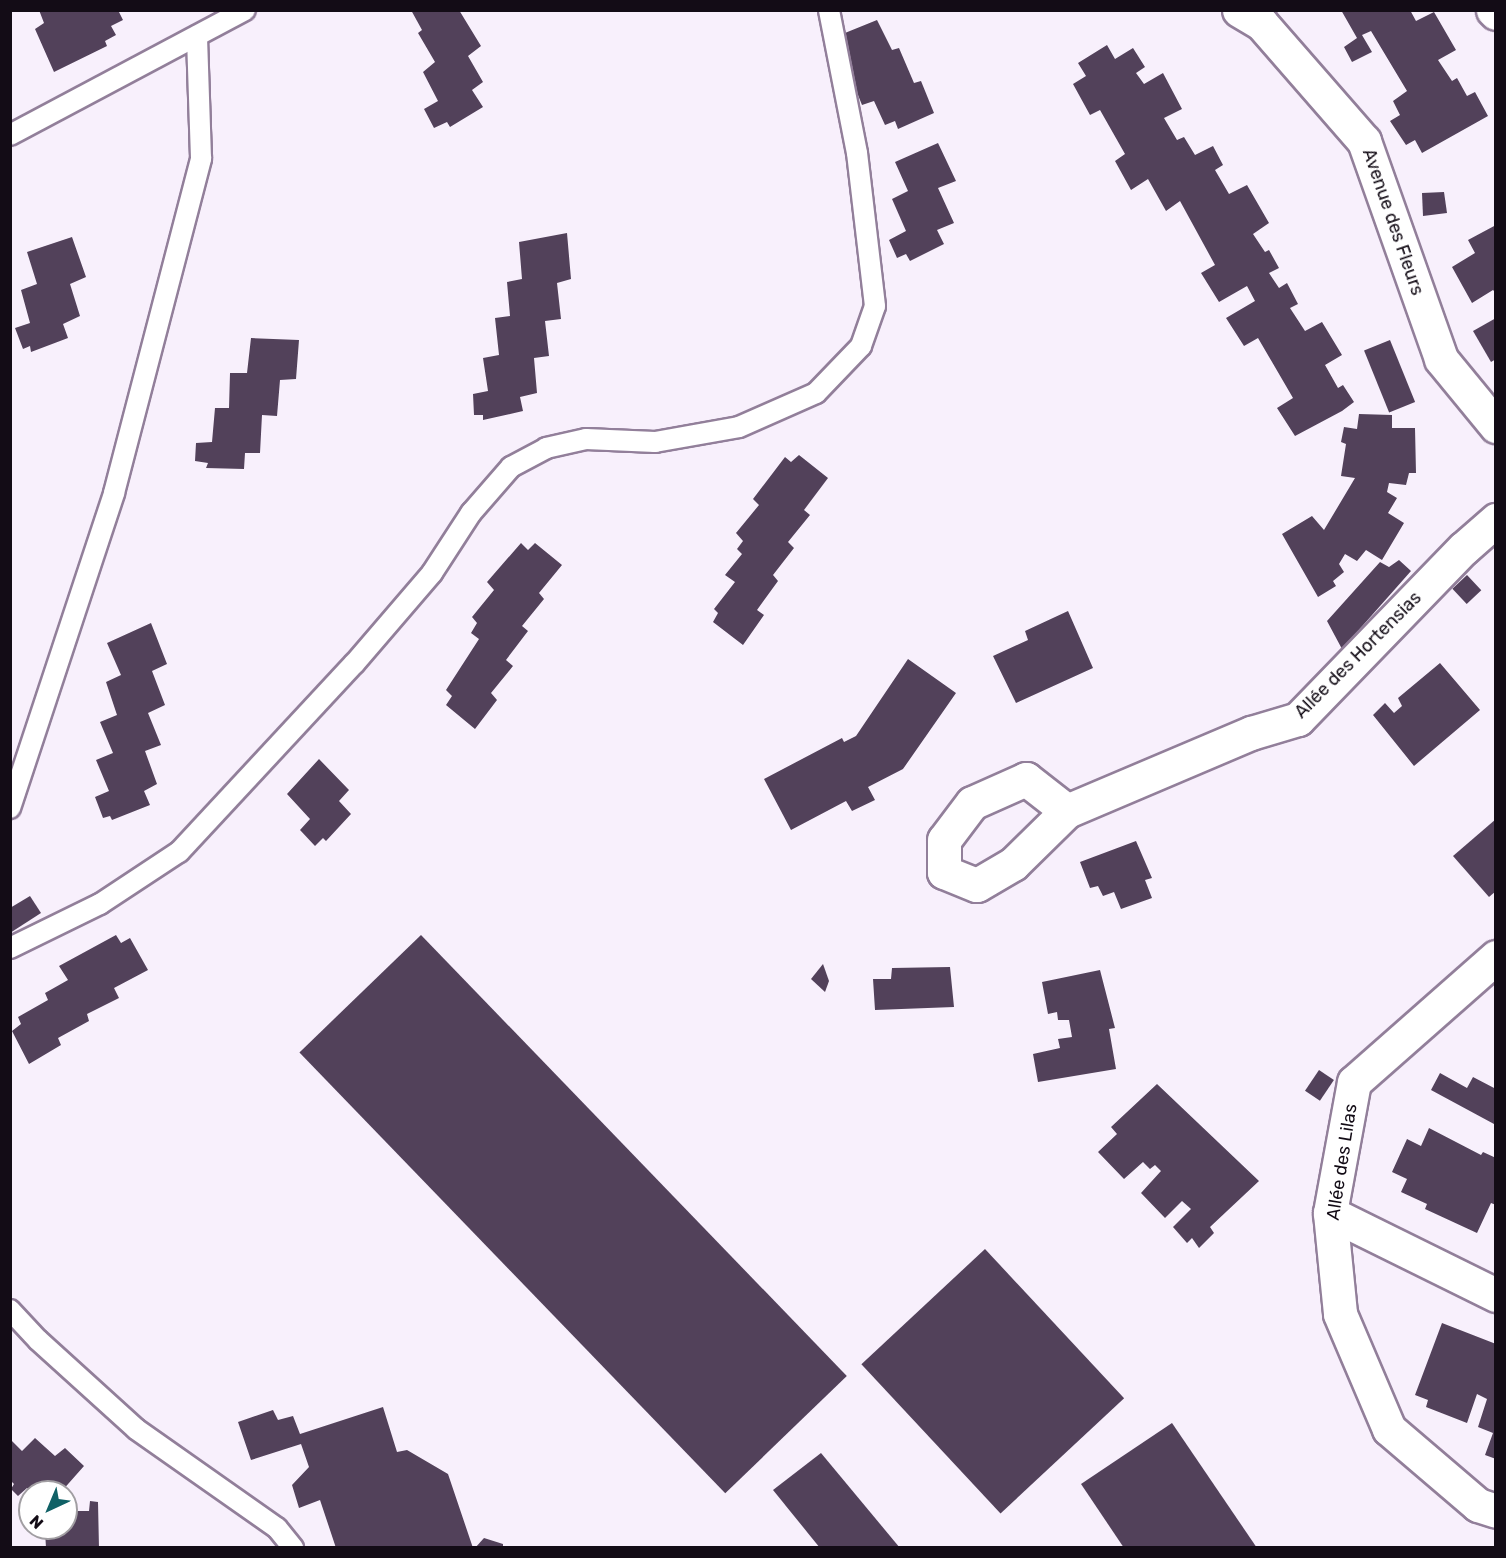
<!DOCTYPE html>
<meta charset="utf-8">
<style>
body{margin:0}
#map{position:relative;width:1506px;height:1558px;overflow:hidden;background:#f8f0fc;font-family:Rubik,sans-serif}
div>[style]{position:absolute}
.building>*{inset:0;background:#52415a;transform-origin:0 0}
.roads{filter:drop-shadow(2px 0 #927f9a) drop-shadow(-2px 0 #927f9a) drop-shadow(0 2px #927f9a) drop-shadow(0 -2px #927f9a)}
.service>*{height:20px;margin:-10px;padding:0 10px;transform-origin:10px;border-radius:10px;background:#fff}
.minor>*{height:33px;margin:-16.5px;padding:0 16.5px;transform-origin:16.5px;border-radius:16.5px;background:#fff}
span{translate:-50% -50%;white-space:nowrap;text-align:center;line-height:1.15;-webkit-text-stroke:6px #fff;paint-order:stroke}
.street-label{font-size:18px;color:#130c16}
.frame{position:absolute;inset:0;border:12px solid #130c16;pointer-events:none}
.north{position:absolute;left:18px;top:1480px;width:60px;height:60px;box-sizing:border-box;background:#fff;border:2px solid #a19ea2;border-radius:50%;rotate:224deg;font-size:16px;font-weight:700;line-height:24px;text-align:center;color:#130c16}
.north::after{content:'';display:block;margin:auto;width:21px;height:27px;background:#106166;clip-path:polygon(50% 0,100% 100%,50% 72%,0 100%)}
</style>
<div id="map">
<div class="building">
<i style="clip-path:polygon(39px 10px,118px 10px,123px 20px,111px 26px,116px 35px,105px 41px,107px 46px,54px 72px,35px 29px,44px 23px)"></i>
<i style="clip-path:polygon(411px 10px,459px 10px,481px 46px,468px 56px,483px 82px,472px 90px,483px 107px,450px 127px,447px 122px,434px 128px,424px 109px,438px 101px,423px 72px,435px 62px,418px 33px,422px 30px)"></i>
<i style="clip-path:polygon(1341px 10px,1410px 10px,1416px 21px,1434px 12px,1456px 50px,1438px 60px,1452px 81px,1457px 78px,1467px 96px,1475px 92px,1488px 116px,1422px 153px,1415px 140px,1406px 145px,1390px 121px,1400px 115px,1393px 101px,1407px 91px,1371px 31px,1362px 35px,1372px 52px,1352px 62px,1344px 47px,1357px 38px)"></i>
<i style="clip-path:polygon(877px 20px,892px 50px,899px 48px,914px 83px,921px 81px,934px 113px,898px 129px,895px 121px,885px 125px,874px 101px,862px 105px,838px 45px,840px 35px)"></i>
<i style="clip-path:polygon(1107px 45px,1115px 59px,1133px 48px,1145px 67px,1136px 73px,1144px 84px,1163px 73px,1182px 109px,1164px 118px,1177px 140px,1184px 137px,1195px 155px,1213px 146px,1223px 165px,1215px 170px,1229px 194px,1247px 185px,1269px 223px,1253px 234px,1265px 252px,1269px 250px,1279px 268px,1269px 273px,1279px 288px,1287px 283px,1298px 304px,1290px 308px,1305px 331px,1322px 322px,1342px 355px,1325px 365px,1338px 388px,1343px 385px,1354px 402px,1342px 411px,1295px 436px,1277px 408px,1293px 398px,1258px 338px,1244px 346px,1226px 318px,1255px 301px,1247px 286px,1219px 302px,1201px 273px,1215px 265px,1180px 201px,1166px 211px,1148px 179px,1131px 190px,1115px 161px,1125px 154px,1100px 110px,1090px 115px,1073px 84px,1086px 76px,1078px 63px)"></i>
<i style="clip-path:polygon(938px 143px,956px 181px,938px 188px,954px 223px,937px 230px,944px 244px,910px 261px,906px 254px,897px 258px,889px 240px,906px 231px,892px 199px,908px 191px,895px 162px)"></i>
<i style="clip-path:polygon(1444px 192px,1447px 213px,1423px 216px,1422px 193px)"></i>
<i style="clip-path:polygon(1496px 225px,1496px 293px,1493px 290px,1472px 303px,1452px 267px,1475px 253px,1468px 240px)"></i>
<i style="clip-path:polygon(567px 233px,571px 279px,557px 283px,561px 319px,545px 321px,549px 356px,534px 358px,537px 393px,520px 397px,523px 411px,483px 420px,483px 415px,474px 415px,473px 394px,488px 391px,483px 358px,499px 355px,495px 318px,510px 316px,507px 282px,522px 279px,519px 242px)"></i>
<i style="clip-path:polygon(72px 237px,86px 277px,70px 284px,80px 316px,63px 324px,68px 338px,31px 352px,30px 346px,23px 349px,15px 328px,30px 323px,21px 290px,37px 284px,27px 252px)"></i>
<i style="clip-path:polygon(1496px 318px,1496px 359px,1491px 362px,1473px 331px)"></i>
<i style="clip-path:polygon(251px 338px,299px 340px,296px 379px,280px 380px,277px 416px,262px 415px,260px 453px,245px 453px,244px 469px,206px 468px,208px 463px,195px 461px,196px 443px,212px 442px,215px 408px,229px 408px,230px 373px,247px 373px)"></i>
<i style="left:1390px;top:340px;width:67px;height:28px;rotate:68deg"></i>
<i style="clip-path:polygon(1359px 414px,1392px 415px,1392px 428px,1415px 428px,1416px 473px,1409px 473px,1406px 485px,1389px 483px,1387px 492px,1397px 498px,1388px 513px,1404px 523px,1382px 560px,1366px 550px,1357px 561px,1345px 554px,1339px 564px,1344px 572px,1333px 581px,1336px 586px,1318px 597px,1282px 534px,1312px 516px,1324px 530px,1355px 478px,1341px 476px,1346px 444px,1341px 442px,1344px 427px,1357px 429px)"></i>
<i style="clip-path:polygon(799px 455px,828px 478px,804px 510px,810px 515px,788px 542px,794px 548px,773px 575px,778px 581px,757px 610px,764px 615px,743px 645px,713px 622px,718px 613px,714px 609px,735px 582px,725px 575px,742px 554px,737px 549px,743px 541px,736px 533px,759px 505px,753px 499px,785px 457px,791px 462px)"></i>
<i style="clip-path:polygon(521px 543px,528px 550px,535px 543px,562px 565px,539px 593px,544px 599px,522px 626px,528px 631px,506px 660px,513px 666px,491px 693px,497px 700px,475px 729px,446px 705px,452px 696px,446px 690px,479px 639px,471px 633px,477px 623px,472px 617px,494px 590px,487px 582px)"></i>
<i style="clip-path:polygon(1399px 560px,1411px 571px,1342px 649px,1327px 621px,1380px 562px,1389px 567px)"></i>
<i style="left:1467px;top:575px;width:21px;height:20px;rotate:47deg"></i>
<i style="clip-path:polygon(1068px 611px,1093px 668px,1016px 703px,993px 656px,1028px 640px,1025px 631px)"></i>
<i style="clip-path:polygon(151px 623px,167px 664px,152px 671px,165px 705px,148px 713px,161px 745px,145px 751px,157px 784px,144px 791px,150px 805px,112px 820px,110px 816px,103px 818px,95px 797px,109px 791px,96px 760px,113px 753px,100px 722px,117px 715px,106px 682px,121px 675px,107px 643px)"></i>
<i style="clip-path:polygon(908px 659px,956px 693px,903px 769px,868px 787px,875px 800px,852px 811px,846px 801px,791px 830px,764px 779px,842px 738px,844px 742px,856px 736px)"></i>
<i style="clip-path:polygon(1440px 663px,1480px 710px,1414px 766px,1373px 715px,1385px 703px,1394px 713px,1402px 706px,1398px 698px)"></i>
<i style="clip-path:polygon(319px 759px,349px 790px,339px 801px,351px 814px,326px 841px,323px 838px,315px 846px,300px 830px,310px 819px,287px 794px)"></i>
<i style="clip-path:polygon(1496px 819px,1496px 891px,1489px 897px,1453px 856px)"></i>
<i style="clip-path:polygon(1136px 841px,1152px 878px,1145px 880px,1152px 898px,1121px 909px,1114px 892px,1103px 896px,1098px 886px,1090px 888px,1080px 862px)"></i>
<i style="clip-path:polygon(30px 896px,41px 913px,10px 933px,10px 908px)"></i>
<i style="clip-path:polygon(116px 935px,121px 943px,130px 938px,148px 970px,114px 988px,119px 998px,87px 1014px,89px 1021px,58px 1038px,61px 1045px,29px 1064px,12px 1031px,21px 1024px,18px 1017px,48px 1000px,45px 993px,68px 980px,59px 966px)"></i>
<i style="left:421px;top:935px;width:613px;height:169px;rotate:46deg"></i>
<i style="clip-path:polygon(823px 964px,829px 981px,825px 992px,811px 979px)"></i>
<i style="clip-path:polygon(950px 967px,954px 1007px,875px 1010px,873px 979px,891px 979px,892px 968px)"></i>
<i style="clip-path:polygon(1100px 970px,1115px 1028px,1109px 1029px,1116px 1069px,1038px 1082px,1033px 1054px,1060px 1048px,1058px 1039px,1072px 1037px,1069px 1020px,1058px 1020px,1057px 1012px,1048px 1014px,1042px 982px)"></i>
<i style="left:1319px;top:1070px;width:18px;height:25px;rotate:34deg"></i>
<i style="clip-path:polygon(1440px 1073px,1467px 1088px,1473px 1077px,1496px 1089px,1494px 1124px,1431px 1090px)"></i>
<i style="clip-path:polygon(1157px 1084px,1259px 1181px,1210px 1227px,1214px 1233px,1199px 1248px,1192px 1238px,1187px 1243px,1173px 1227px,1191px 1209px,1182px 1201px,1165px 1218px,1141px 1193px,1161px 1171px,1155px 1165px,1150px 1169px,1143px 1162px,1124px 1179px,1098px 1152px,1117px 1134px,1111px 1127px)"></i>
<i style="clip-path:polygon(1429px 1128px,1481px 1155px,1483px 1152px,1496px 1158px,1496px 1205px,1491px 1203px,1477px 1233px,1425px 1209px,1427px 1204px,1401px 1192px,1407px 1179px,1392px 1172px,1407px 1139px,1421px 1146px)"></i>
<i style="left:985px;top:1249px;width:204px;height:169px;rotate:47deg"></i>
<i style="clip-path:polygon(1442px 1323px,1496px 1344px,1496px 1459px,1485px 1455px,1493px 1433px,1478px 1427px,1487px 1399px,1477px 1394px,1467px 1423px,1426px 1407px,1428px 1400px,1415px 1395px)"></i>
<i style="clip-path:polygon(383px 1407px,397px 1452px,407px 1450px,448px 1474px,473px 1548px,336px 1548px,320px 1500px,299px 1508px,292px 1485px,309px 1467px,301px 1444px,251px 1460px,238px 1422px,273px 1410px,278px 1420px,293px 1416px,300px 1434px)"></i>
<i style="clip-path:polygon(1172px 1423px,1257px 1548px,1124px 1548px,1081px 1484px)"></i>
<i style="clip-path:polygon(35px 1438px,55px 1456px,65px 1448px,84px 1466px,61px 1492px,32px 1492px,27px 1488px,18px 1496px,11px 1489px,14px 1484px,10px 1480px,10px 1439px,22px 1451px)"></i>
<i style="clip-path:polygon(821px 1453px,900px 1548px,820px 1548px,773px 1490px)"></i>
<i style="clip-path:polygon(90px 1501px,98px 1502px,99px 1548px,46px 1548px,45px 1531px,66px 1528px,66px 1511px,89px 1511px)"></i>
<i style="clip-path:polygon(484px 1538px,503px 1544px,503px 1548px,475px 1548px)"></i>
</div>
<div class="roads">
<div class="service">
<i style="left:10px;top:135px;width:266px;rotate:-28deg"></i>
<i style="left:10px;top:808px;width:332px;rotate:-71.7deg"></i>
<i style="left:114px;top:493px;width:346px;rotate:-75.4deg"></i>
<i style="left:201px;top:158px;width:122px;rotate:-91.9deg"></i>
<i style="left:10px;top:948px;width:100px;rotate:-26.1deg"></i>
<i style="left:100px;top:904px;width:95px;rotate:-33.4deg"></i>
<i style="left:179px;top:852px;width:257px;rotate:-47.1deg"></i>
<i style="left:354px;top:664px;width:120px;rotate:-49.4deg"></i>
<i style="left:432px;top:573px;width:72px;rotate:-57deg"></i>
<i style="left:471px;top:513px;width:61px;rotate:-49deg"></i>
<i style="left:511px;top:467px;width:40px;rotate:-28deg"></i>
<i style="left:546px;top:448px;width:41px;rotate:-12.7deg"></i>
<i style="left:586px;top:439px;width:69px;rotate:2.5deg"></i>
<i style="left:655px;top:442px;width:85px;rotate:-10.1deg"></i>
<i style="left:739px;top:427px;width:84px;rotate:-23.8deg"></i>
<i style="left:816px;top:393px;width:65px;rotate:-46.2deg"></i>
<i style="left:861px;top:346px;width:42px;rotate:-70.7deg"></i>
<i style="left:875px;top:306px;width:154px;rotate:-96.7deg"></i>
<i style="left:857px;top:153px;width:146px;rotate:-101.1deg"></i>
<i style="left:10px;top:1310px;width:41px;rotate:47deg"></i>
<i style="left:38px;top:1340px;width:132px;rotate:42.2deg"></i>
<i style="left:136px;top:1429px;width:172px;rotate:35.1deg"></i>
<i style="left:277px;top:1528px;width:26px;rotate:51deg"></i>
</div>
<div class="minor">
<i style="left:1239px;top:10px;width:26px;rotate:31deg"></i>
<i style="left:1261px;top:23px;width:157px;rotate:48.9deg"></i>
<i style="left:1364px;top:141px;width:231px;rotate:70.5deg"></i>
<i style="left:1441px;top:359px;width:87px;rotate:50.6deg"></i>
<i style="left:1493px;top:10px;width:4px;rotate:45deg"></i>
<i style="left:1067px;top:811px;width:52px;rotate:-142deg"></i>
<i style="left:1026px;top:779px;width:59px;rotate:156deg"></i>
<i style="left:972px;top:803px;width:46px;rotate:127.1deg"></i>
<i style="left:944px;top:840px;width:32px;rotate:90deg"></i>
<i style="left:944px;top:872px;width:35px;rotate:22deg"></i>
<i style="left:977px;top:885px;width:42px;rotate:-30.3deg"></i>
<i style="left:1013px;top:864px;width:76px;rotate:-44.5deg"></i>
<i style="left:1067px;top:811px;width:200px;rotate:-23deg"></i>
<i style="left:1251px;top:733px;width:49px;rotate:-16.6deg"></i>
<i style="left:1298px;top:719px;width:238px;rotate:-45.9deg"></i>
<i style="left:1464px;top:548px;width:43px;rotate:-41.2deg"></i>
<i style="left:1496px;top:957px;width:189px;rotate:138.6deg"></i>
<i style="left:1354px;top:1082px;width:133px;rotate:100.4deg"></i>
<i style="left:1330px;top:1213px;width:101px;rotate:84.3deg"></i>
<i style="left:1340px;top:1314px;width:125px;rotate:66.9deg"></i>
<i style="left:1389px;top:1429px;width:117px;rotate:40.5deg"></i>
<i style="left:1478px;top:1505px;width:19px;rotate:18deg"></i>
<i style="left:1330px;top:1213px;width:185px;rotate:26.3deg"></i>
</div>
</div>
<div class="street-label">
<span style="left:1393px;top:222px;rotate:71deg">Avenue des Fleurs</span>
<span style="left:1358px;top:655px;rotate:-45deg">Allée des Hortensias</span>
<span style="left:1342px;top:1162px;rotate:-81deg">Allée des Lilas</span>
</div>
<div class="frame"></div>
<div class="north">N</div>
</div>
